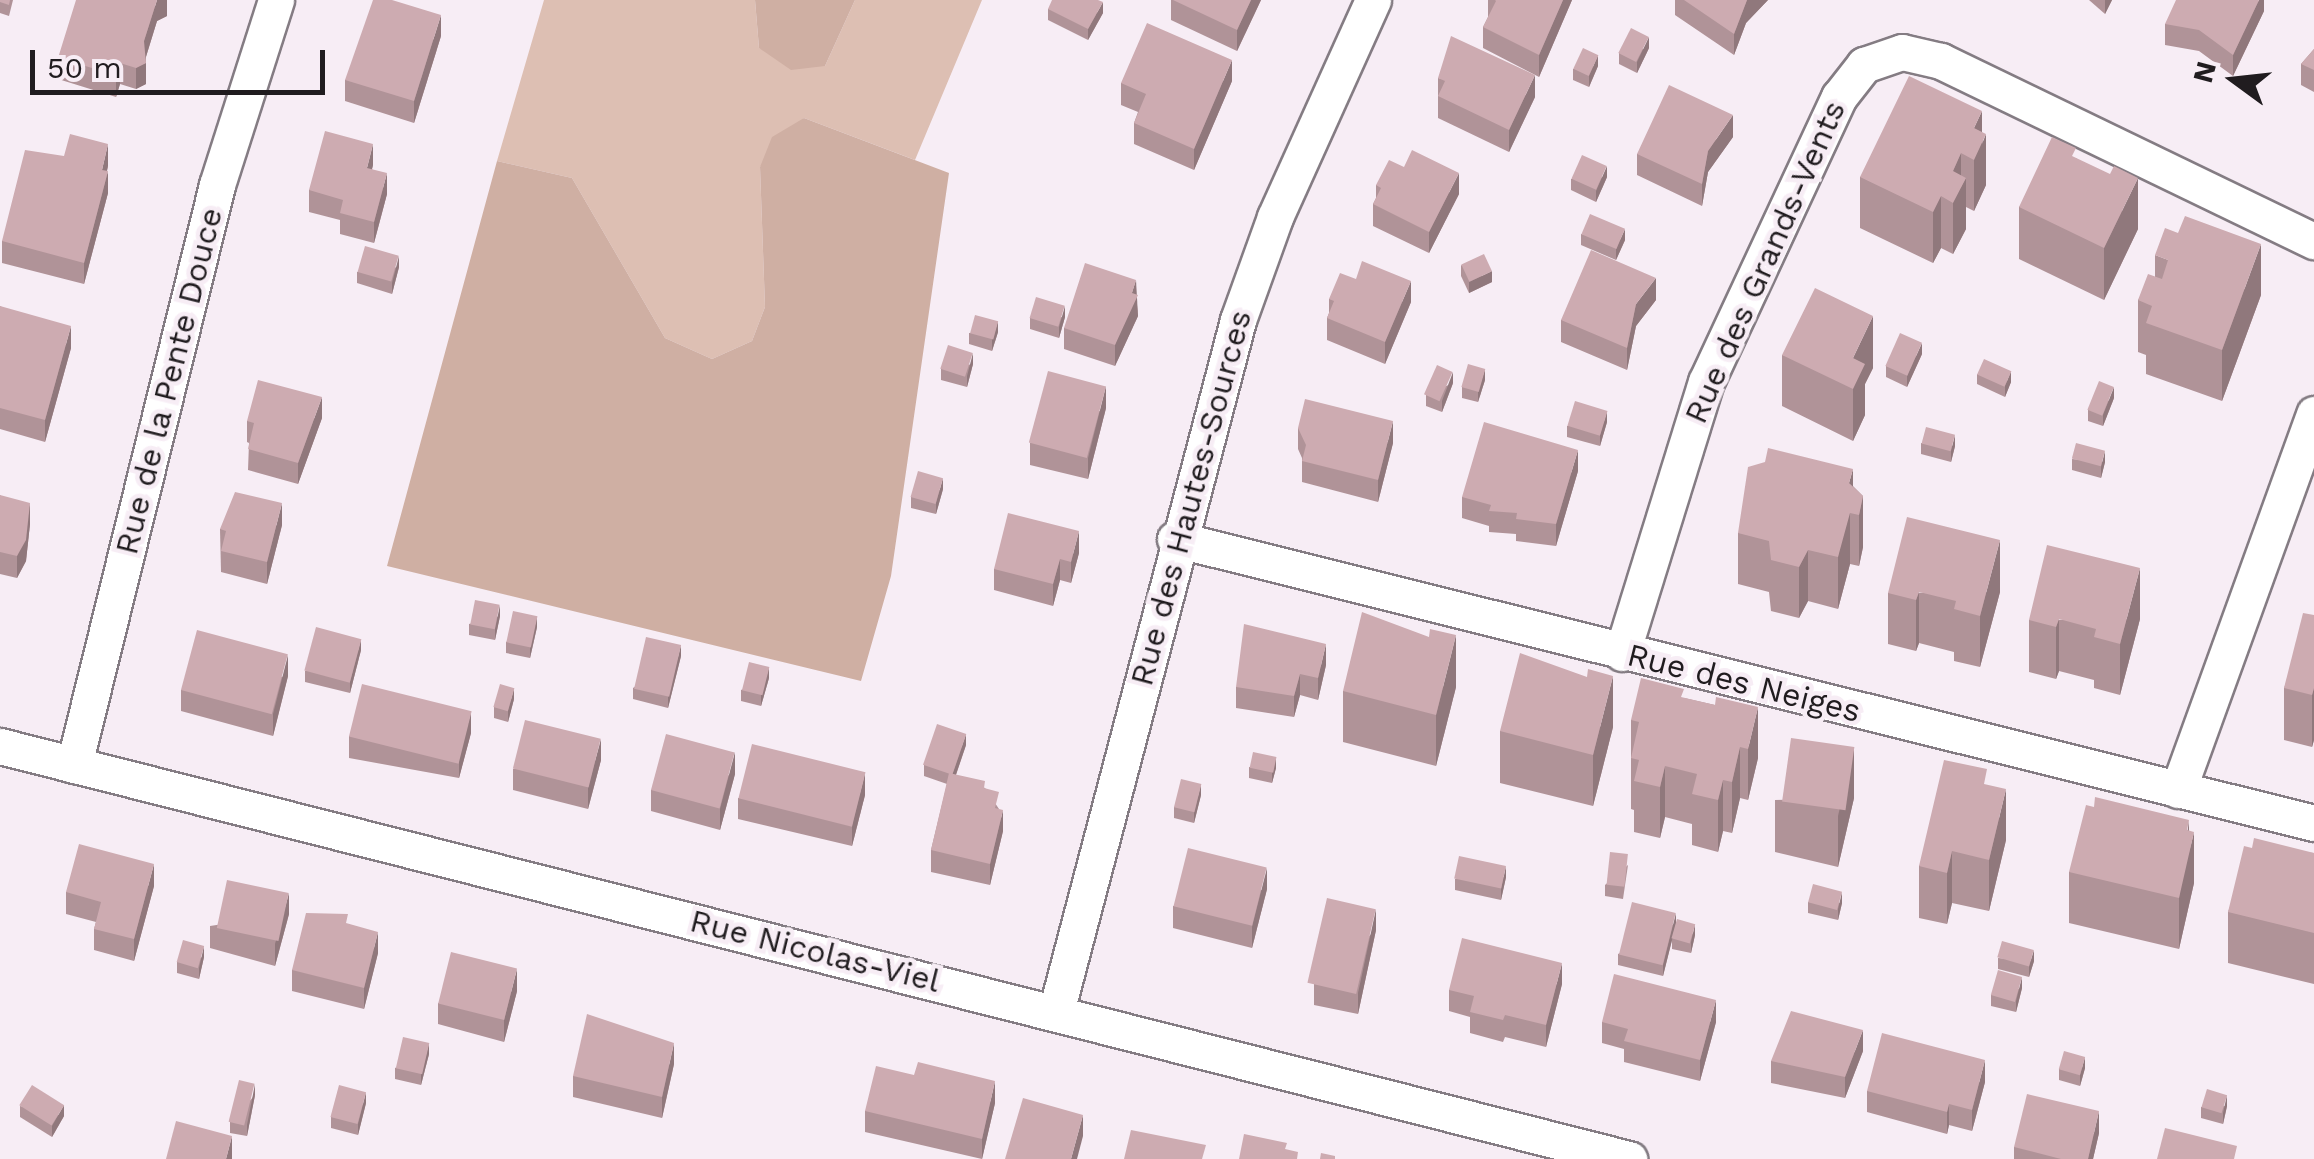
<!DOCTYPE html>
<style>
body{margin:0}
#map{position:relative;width:2314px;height:1159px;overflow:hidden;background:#f7edf5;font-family:"Work Sans",sans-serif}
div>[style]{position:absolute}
.green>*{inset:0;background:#ddbfb3}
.forest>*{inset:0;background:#cfafa3}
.roads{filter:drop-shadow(2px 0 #847c83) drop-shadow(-2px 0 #847c83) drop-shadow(0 2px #847c83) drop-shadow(0 -2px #847c83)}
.minor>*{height:35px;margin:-17.5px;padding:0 17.5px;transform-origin:17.5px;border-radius:17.5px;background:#fff}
.wall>*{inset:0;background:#b09398}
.shaded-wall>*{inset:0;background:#90787c}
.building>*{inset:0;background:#cdabb1;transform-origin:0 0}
span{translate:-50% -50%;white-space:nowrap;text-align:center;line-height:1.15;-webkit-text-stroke:9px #f7edf5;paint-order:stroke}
.street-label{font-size:32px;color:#201c1f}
.north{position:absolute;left:2184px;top:30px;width:100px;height:100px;-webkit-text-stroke:8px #f7edf5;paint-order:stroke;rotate:285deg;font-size:28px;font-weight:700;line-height:40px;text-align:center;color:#201c1f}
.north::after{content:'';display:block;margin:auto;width:35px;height:45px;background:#201c1f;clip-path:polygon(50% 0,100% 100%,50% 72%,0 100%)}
.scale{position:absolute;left:30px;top:50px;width:295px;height:45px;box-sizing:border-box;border:5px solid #201c1f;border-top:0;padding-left:12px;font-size:30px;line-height:35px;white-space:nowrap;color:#201c1f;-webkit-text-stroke:8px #f7edf5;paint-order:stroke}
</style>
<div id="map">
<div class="green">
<i style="clip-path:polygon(544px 0,755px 0,759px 48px,825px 66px,855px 0,982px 0,915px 160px,804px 118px,760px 167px,765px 307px,752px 341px,712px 359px,665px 338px,572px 178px,497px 161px)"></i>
</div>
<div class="forest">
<i style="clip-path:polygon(755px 0,855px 0,825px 66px,791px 70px,759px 48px)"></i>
<i style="clip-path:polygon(804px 118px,949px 173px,891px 576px,861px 681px,387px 566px,497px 161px,572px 178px,665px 338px,712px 359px,752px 341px,765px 307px,760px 167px,772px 137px)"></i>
</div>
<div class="roads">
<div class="minor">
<i style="left:1175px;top:539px;width:1174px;rotate:14deg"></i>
<i style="left:1622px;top:653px;width:284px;rotate:-72.8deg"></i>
<i style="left:1706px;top:382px;width:315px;rotate:-65deg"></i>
<i style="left:1839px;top:97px;width:41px;rotate:-52deg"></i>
<i style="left:1864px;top:65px;width:40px;rotate:-18.9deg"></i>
<i style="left:1902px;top:52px;width:40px;rotate:13deg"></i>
<i style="left:1941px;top:61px;width:414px;rotate:25.8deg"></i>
<i style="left:0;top:746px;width:1681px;rotate:14.23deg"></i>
<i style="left:74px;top:765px;width:597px;rotate:-76.15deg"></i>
<i style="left:217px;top:185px;width:194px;rotate:-72.3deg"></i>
<i style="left:2178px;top:790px;width:400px;rotate:-70.1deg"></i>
<i style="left:1056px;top:1012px;width:716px;rotate:-75.26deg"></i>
<i style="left:1238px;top:320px;width:109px;rotate:-70.2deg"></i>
<i style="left:1275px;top:217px;width:238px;rotate:-65.7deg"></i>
</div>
</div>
<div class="wall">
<i style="clip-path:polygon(0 0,13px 0,9px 16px,0 13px)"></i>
<i style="clip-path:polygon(167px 0,167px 16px,157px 21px,146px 57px,146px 84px,136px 89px,120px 84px,116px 97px,58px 79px,58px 58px)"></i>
<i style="clip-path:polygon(1171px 0,1261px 0,1237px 51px,1171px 20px)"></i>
<i style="clip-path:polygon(1488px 0,1572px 0,1539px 77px,1483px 48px,1483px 27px,1488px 17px)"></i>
<i style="clip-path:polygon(1675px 0,1768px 0,1746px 23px,1734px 55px,1675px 15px)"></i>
<i style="clip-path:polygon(2089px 0,2112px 0,2105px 14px)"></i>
<i style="clip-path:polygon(2264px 0,2264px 11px,2233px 76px,2199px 51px,2165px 45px,2165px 24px)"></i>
<i style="clip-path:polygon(1048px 9px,1103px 13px,1088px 40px,1048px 20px)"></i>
<i style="clip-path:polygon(441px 36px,414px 123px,345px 101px,345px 80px)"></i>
<i style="clip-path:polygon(1649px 48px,1637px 73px,1619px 64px,1619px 53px)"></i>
<i style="clip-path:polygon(2314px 49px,2314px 92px,2301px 85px,2301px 64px)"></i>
<i style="clip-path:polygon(1598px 66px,1589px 87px,1573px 80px,1573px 69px)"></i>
<i style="clip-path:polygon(1438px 78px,1535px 97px,1509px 152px,1438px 118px)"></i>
<i style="clip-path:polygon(1232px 81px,1194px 170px,1134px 144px,1134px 123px,1138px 112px,1121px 105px,1121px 83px)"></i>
<i style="clip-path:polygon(1982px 132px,1986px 185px,1974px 211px,1966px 207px,1966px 229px,1953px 254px,1941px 248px,1933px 263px,1860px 228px,1860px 177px)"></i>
<i style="clip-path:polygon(1733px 137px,1708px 172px,1702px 206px,1637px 175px,1637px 154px)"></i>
<i style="clip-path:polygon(2076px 158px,2138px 229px,2104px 300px,2019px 259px,2019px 207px)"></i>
<i style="clip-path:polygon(373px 165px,372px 169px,387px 194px,374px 243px,340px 234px,340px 220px,309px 212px,309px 190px)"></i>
<i style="clip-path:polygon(108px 166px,107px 171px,108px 193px,84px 284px,2px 263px,2px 241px)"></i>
<i style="clip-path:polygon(1607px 177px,1596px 202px,1571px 190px,1571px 179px)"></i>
<i style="clip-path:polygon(1376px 185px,1459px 194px,1429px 253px,1373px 226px,1373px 204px,1376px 198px)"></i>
<i style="clip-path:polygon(1581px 234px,1625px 240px,1616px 260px,1581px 245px)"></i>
<i style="clip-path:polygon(2155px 255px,2261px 295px,2222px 401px,2146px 374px,2146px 355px,2138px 352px,2138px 300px,2155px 277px)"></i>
<i style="clip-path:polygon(1461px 265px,1492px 282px,1469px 293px,1461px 276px)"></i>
<i style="clip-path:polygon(399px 267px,392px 294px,357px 283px,357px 272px)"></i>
<i style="clip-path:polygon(1136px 294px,1138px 316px,1115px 366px,1064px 349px,1064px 328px)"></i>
<i style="clip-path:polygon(1329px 299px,1411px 302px,1385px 364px,1327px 340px,1327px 318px,1329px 313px)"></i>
<i style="clip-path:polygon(1656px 300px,1636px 326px,1627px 370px,1561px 342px,1561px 320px)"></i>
<i style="clip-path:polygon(0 306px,71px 348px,45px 442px,0 429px)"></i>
<i style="clip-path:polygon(1065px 317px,1059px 338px,1030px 329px,1030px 318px)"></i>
<i style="clip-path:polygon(998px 332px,992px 351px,969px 344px,969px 333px)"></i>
<i style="clip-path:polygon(1922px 354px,1907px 387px,1886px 377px,1886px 366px)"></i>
<i style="clip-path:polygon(1782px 355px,1873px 368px,1865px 384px,1865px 415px,1853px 441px,1782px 406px)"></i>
<i style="clip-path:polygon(973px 364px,967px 387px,941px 380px,941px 369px)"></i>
<i style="clip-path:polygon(1977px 374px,2011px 382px,2005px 397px,1977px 384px)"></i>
<i style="clip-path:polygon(1485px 380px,1478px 402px,1462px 398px,1462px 387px)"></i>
<i style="clip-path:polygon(1453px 383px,1442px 412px,1426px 406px,1426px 395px)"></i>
<i style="clip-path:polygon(2114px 398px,2103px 426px,2088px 421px,2088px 410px)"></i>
<i style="clip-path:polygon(1106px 408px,1088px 479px,1030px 465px,1030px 443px)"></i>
<i style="clip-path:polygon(322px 418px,298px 484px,248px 470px,249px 443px,247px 442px,247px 421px)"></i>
<i style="clip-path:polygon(1607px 422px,1600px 446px,1567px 437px,1567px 426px)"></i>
<i style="clip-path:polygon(1298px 428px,1393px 443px,1378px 502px,1302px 482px,1302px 458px,1298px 449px)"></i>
<i style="clip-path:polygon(1921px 443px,1955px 446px,1951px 462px,1921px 454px)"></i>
<i style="clip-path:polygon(2072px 459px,2105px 462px,2101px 478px,2072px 470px)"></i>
<i style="clip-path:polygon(1578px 471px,1556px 546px,1516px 541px,1516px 534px,1489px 532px,1489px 526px,1462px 518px,1462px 497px)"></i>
<i style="clip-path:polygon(1853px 486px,1863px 496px,1863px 547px,1859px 566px,1850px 564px,1838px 609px,1808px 601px,1799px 618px,1771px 611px,1769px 592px,1738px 584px,1738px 533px)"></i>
<i style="clip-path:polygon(943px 489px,936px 514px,911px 508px,911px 497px)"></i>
<i style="clip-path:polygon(0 495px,30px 524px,26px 561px,17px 578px,0 574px)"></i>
<i style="clip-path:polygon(282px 525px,267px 584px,221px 572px,220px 529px)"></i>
<i style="clip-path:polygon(1079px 553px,1071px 583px,1060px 580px,1053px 606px,994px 590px,994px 569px)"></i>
<i style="clip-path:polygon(2000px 592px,1980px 667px,1954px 661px,1954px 652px,1919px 643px,1916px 651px,1888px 644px,1888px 593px)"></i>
<i style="clip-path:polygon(2314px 615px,2314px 740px,2312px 747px,2284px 740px,2284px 688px)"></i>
<i style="clip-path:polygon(500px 616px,495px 640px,469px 635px,469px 624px)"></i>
<i style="clip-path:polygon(2140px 619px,2120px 695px,2094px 688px,2094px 680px,2059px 671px,2056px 679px,2029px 672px,2029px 620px)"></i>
<i style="clip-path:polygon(537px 627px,530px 658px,506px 653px,506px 642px)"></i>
<i style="clip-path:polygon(361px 650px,350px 693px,305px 682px,305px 671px)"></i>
<i style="clip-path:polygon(681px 656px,668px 708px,633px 699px,633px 688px)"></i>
<i style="clip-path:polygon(1326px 665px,1318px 700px,1300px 695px,1294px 717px,1236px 708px,1236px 687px)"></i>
<i style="clip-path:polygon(288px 676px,273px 736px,181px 711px,181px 690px)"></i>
<i style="clip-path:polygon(769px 678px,761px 706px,741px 701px,741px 690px)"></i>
<i style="clip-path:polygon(1456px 687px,1436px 766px,1343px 742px,1343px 691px)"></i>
<i style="clip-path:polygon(1684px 698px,1715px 705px,1758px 758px,1748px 800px,1740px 798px,1732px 833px,1723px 831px,1718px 852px,1692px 845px,1692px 824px,1665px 817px,1660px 838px,1634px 832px,1634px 810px,1631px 809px,1631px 720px)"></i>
<i style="clip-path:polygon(514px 699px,508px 722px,494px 718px,494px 707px)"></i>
<i style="clip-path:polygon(1613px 727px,1593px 806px,1500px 783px,1500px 731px)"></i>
<i style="clip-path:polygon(471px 733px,459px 778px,349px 758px,349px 736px)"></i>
<i style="clip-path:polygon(966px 745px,956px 775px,985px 788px,999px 809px,1003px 831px,990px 885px,931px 872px,931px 850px,947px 784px,924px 776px,924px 765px)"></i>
<i style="clip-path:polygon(601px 760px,588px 809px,513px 790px,513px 769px)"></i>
<i style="clip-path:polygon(1249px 767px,1276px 768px,1272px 783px,1249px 778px)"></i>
<i style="clip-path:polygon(735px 774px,720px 830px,651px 811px,651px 790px)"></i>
<i style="clip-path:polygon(1987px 785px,2006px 840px,1989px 911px,1952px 903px,1947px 924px,1919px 918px,1919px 866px)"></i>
<i style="clip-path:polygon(865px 795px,852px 846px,738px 819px,738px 798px)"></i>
<i style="clip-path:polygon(1201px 795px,1194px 823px,1174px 818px,1174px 807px)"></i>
<i style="clip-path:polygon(1854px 798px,1838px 867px,1775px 852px,1775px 800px)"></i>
<i style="clip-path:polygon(2189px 830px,2194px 883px,2179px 949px,2069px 923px,2069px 872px)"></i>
<i style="clip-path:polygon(2252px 848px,2314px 853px,2314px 984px,2228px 963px,2228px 912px)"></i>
<i style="clip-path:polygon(1628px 865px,1623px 899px,1605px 896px,1605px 885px)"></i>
<i style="clip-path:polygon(1506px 877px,1501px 900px,1455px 890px,1455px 879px)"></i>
<i style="clip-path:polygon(154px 886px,134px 961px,94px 950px,94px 929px,96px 922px,66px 914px,66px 892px)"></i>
<i style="clip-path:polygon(1267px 889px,1252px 948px,1173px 928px,1173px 906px)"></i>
<i style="clip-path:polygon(1808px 902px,1842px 903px,1838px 920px,1808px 913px)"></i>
<i style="clip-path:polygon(289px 914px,275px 966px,210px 948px,210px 926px)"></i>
<i style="clip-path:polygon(1676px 923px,1695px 935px,1691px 953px,1672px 949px,1672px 940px,1663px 976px,1618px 965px,1618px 954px)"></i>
<i style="clip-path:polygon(348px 924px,378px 953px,364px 1009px,292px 991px,292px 970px)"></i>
<i style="clip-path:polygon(1376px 930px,1358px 1014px,1314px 1005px,1314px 984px)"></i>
<i style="clip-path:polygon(204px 957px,199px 979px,177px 973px,177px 962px)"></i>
<i style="clip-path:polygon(1998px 958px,2034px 961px,2029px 977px,1998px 969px)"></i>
<i style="clip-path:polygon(1562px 984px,1546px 1047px,1505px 1037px,1503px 1042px,1470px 1033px,1470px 1017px,1449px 1011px,1449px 990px)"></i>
<i style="clip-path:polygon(2022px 988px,2016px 1012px,1991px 1006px,1991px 995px)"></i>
<i style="clip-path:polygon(517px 991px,504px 1042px,438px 1024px,438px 1003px)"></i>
<i style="clip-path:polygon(1602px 1022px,1716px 1022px,1700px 1081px,1624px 1062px,1624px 1049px,1602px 1043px)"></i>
<i style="clip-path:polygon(1863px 1051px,1845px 1098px,1771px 1083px,1771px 1061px)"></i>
<i style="clip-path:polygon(429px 1054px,421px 1085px,395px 1079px,395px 1068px)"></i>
<i style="clip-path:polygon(674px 1064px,662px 1118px,573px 1097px,573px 1076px)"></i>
<i style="clip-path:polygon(2085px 1068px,2080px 1086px,2059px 1080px,2059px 1069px)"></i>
<i style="clip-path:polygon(914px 1075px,995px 1103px,982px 1159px,865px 1132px,865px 1111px)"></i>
<i style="clip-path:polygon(1985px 1082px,1972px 1131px,1949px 1125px,1947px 1134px,1867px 1112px,1867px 1091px)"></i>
<i style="clip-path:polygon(255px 1095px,247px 1136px,230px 1133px,230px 1122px)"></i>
<i style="clip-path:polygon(366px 1103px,358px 1135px,331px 1128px,331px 1117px)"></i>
<i style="clip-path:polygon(20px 1106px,64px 1116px,52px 1137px,20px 1117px)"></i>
<i style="clip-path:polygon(2227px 1106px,2223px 1124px,2201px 1118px,2201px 1107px)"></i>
<i style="clip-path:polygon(2099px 1133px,2093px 1159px,2014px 1159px,2014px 1147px)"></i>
</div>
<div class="shaded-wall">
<i style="clip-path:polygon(157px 0,167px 0,167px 16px,157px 21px,144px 63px,144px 41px)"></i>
<i style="clip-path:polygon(1251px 0,1261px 0,1237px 51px,1237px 30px)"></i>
<i style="clip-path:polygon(1563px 0,1572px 0,1539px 77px,1539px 55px)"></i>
<i style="clip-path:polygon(1747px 0,1768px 0,1746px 23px,1734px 55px,1734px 34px)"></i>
<i style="clip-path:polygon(2105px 0,2112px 0,2105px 14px)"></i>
<i style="clip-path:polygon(2259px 0,2264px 0,2264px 11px,2233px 76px,2233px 55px)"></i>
<i style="clip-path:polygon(1103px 2px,1103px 13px,1088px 40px,1088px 29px)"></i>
<i style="clip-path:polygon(441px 15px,441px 36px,414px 123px,414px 101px)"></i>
<i style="clip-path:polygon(1649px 37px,1649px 48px,1637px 73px,1637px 62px)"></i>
<i style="clip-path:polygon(1598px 55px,1598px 66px,1589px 87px,1589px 76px)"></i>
<i style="clip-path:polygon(1232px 60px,1232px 81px,1194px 170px,1194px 149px)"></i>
<i style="clip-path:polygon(120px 63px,120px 84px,116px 97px,116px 75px)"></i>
<i style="clip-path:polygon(146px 63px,146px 84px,136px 89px,136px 68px)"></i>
<i style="clip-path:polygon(1535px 75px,1535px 97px,1509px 152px,1509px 130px)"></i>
<i style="clip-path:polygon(1982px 111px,1982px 144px,1986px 134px,1986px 185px,1974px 211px,1974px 128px)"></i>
<i style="clip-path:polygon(1733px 115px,1733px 137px,1708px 172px,1702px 206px,1702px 184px,1708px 151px)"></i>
<i style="clip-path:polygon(108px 144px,108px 166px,102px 191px,102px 170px)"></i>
<i style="clip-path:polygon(373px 144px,373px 165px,367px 189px,367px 168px)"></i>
<i style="clip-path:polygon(1961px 153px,1961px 187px,1966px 178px,1966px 229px,1953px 254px,1953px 171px)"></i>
<i style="clip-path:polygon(1607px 166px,1607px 177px,1596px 202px,1596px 191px)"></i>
<i style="clip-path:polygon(108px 171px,108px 193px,84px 284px,84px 263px)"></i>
<i style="clip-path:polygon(387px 173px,387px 194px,374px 243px,374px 222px)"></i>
<i style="clip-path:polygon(1459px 173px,1459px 194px,1429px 253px,1429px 232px)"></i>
<i style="clip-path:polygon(2138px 178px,2138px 229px,2104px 300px,2104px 248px)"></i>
<i style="clip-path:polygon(1941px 196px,1941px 248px,1933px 263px,1933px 212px)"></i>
<i style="clip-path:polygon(1625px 229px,1625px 240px,1616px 260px,1616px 249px)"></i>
<i style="clip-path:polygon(2261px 244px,2261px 295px,2222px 401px,2222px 350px)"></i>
<i style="clip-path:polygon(399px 256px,399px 267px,392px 294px,392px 283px)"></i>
<i style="clip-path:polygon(1492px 271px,1492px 282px,1469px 293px,1469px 282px)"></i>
<i style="clip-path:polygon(1656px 278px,1656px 300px,1636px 326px,1627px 370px,1627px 348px,1636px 304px)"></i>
<i style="clip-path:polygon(1136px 280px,1138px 316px,1115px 366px,1115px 345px)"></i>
<i style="clip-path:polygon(1411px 281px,1411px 302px,1385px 364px,1385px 342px)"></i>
<i style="clip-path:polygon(1065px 306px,1065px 317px,1059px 338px,1059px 327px)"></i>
<i style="clip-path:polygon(1873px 316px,1873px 368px,1865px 384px,1865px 415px,1853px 441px,1853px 358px)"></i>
<i style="clip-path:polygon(998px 321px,998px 332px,992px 351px,992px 340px)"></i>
<i style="clip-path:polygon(71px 326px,71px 348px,45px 442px,45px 420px)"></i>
<i style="clip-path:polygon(1922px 343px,1922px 354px,1907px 387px,1907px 376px)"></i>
<i style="clip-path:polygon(973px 353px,973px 364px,967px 387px,967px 376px)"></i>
<i style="clip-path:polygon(1485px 369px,1485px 380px,1478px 402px,1478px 391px)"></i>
<i style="clip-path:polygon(2011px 371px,2011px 382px,2005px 397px,2005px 386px)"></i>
<i style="clip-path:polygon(1453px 372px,1453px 383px,1442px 412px,1442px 401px)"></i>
<i style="clip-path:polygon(1106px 386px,1106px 408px,1088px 479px,1088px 458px)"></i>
<i style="clip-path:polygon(2114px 387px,2114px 398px,2103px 426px,2103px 415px)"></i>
<i style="clip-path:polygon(322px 397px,322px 418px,298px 484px,298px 463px)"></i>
<i style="clip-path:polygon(1607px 411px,1607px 422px,1600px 446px,1600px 435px)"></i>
<i style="clip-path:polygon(1393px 421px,1393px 443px,1378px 502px,1378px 480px)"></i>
<i style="clip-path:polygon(1955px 435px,1955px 446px,1951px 462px,1951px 451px)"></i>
<i style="clip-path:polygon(1578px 450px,1578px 471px,1556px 546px,1556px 524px)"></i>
<i style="clip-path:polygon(2105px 451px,2105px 462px,2101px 478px,2101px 467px)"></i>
<i style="clip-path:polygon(1853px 469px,1853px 513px,1850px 513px,1850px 564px,1838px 609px,1838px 557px,1849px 483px)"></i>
<i style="clip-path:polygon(943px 478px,943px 489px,936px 514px,936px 503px)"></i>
<i style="clip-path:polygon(1863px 496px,1863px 547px,1859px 566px,1859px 515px)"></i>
<i style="clip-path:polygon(30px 503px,30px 524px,26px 561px,17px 578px,17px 556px)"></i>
<i style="clip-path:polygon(282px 503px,282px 525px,267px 584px,267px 562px)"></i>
<i style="clip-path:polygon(1079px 531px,1079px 553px,1071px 583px,1071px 562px)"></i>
<i style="clip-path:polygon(2000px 540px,2000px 592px,1980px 667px,1980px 616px)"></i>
<i style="clip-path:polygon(1808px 550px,1808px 601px,1799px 618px,1799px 567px)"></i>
<i style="clip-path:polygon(1060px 559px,1060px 580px,1053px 606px,1053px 584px)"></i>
<i style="clip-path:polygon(2140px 568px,2140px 619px,2120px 695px,2120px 644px)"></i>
<i style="clip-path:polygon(1919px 592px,1919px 643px,1916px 651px,1916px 600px)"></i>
<i style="clip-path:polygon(500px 605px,500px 616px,495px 640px,495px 629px)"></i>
<i style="clip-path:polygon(537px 616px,537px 627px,530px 658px,530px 647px)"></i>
<i style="clip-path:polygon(2059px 619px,2059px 671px,2056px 679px,2056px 627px)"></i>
<i style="clip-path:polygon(1456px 635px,1456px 687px,1436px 766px,1436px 715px)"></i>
<i style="clip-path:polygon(361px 639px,361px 650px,350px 693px,350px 682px)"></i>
<i style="clip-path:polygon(1326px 644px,1326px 665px,1318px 700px,1318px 678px)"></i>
<i style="clip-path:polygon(681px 645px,681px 656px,668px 708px,668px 697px)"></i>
<i style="clip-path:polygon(288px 655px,288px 676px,273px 736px,273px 714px)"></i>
<i style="clip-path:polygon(769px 667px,769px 678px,761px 706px,761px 695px)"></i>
<i style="clip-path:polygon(1300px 674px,1300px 695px,1294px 717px,1294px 696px)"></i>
<i style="clip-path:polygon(1613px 676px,1613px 727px,1593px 806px,1593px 755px)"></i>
<i style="clip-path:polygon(514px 688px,514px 699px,508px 722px,508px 711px)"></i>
<i style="clip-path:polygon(2314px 688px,2314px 740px,2312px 747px,2312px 695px)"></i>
<i style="clip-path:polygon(1758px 707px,1758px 758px,1748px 800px,1748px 749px)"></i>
<i style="clip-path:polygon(471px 712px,471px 733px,459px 778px,459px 757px)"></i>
<i style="clip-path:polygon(966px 734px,966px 745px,952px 786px,952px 775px)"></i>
<i style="clip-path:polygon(601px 739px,601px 760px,588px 809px,588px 787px)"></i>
<i style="clip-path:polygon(1740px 747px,1740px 798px,1732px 833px,1732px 782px)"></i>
<i style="clip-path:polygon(1854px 747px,1854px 798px,1838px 867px,1838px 816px)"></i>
<i style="clip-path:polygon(735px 752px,735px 774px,720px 830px,720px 809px)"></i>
<i style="clip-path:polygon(1276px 757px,1276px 768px,1272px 783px,1272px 772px)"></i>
<i style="clip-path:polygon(1665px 766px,1665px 817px,1660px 838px,1660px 787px)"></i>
<i style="clip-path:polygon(865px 773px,865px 795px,852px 846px,852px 825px)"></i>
<i style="clip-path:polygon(1723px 780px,1723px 831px,1718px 852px,1718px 800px)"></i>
<i style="clip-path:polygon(1201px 784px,1201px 795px,1194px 823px,1194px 812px)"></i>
<i style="clip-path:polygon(2006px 789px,2006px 840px,1989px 911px,1989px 860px)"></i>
<i style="clip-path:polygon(1003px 810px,1003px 831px,990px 885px,990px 864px)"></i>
<i style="clip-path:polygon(2189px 820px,2189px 853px,2194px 832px,2194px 883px,2179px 949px,2179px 898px)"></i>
<i style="clip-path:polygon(1952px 851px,1952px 903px,1947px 924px,1947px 873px)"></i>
<i style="clip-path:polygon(154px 864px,154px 886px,134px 961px,134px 939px)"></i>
<i style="clip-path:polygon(1506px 866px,1506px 877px,1501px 900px,1501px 889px)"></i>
<i style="clip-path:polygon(1267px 868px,1267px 889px,1252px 948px,1252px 927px)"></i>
<i style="clip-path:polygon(1842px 892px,1842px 903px,1838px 920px,1838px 909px)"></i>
<i style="clip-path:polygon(289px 893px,289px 914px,275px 966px,275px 944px)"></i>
<i style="clip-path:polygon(1376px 909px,1376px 930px,1358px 1014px,1358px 993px)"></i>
<i style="clip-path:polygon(1676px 913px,1676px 924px,1663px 976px,1663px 965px)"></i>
<i style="clip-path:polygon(1695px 924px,1695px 935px,1691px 953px,1691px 942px)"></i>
<i style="clip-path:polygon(378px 932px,378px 953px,364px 1009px,364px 988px)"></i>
<i style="clip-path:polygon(204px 946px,204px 957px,199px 979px,199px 968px)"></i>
<i style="clip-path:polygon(2034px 950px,2034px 961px,2029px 977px,2029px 966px)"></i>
<i style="clip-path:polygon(1562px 963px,1562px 984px,1546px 1047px,1546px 1025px)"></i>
<i style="clip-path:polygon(517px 969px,517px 991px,504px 1042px,504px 1020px)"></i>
<i style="clip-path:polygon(2022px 977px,2022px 988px,2016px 1012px,2016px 1001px)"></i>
<i style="clip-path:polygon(1716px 1000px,1716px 1022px,1700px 1081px,1700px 1060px)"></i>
<i style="clip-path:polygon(1863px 1030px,1863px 1051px,1845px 1098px,1845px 1077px)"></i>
<i style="clip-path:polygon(429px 1043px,429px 1054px,421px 1085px,421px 1074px)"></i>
<i style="clip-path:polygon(674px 1043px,674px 1064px,662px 1118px,662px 1097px)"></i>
<i style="clip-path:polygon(2085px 1057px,2085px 1068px,2080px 1086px,2080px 1075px)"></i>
<i style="clip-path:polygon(1985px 1060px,1985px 1082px,1972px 1131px,1972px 1110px)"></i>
<i style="clip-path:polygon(995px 1081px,995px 1103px,982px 1159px,982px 1139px)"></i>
<i style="clip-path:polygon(255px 1084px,255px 1095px,247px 1136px,247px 1125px)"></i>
<i style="clip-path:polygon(366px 1092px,366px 1103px,358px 1135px,358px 1124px)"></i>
<i style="clip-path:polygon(2227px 1095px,2227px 1106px,2223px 1124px,2223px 1113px)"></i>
<i style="clip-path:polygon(1949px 1104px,1949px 1125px,1947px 1134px,1947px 1112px)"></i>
<i style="clip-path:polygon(64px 1105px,64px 1116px,52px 1137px,52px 1126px)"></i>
<i style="clip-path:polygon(2099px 1111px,2099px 1133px,2093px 1159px,2088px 1159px)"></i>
<i style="clip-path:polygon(1083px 1115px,1083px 1136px,1077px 1159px,1071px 1159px)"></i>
<i style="clip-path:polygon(232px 1136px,232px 1159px,226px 1159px)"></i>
</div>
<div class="building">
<i style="clip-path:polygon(0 0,10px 0,9px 5px,0 2px)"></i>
<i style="clip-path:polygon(76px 0,157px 0,144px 41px,146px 63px,136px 68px,120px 63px,116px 75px,58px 58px)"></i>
<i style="clip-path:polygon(373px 0,392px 0,441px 15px,414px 101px,345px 80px)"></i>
<i style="clip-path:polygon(1052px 0,1098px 0,1103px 2px,1088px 29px,1048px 9px)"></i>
<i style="clip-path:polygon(1173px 0,1251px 0,1237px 30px)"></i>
<i style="clip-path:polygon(1495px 0,1563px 0,1539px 55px,1483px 27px,1496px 1px)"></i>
<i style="clip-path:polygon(1684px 0,1747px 0,1734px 34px)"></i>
<i style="clip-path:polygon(2176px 0,2259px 0,2233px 55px,2199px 30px,2165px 24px)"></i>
<i style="clip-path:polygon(1147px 23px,1232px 60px,1194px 149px,1134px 123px,1146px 94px,1121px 83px)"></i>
<i style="left:1631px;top:28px;width:20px;height:28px;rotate:27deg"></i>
<i style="clip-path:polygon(1451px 36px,1535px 75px,1509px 130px,1438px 96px,1445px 81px,1438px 78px)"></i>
<i style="left:1583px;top:48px;width:17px;height:23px;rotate:25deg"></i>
<i style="clip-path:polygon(2314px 49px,2314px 70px,2301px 64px)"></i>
<i style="clip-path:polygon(1909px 76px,1982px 111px,1974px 128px,1986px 134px,1974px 160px,1961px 153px,1953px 171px,1966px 178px,1953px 203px,1941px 196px,1933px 212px,1860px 177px)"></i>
<i style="clip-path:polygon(1669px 85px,1733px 115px,1708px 151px,1702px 184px,1637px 154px)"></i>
<i style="clip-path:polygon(325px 131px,373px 144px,367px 168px,387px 173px,374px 222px,340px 213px,343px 200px,309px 190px)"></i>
<i style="clip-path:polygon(70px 134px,108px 144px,102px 170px,108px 171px,84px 263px,2px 241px,25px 150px,64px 156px)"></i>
<i style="clip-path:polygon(2052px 137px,2076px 148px,2072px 156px,2110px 174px,2114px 166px,2138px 178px,2104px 248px,2019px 207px)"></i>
<i style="clip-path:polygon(1412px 150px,1459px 173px,1429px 232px,1373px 204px,1381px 188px,1376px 185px,1389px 160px,1404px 167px)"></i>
<i style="left:1582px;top:155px;width:27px;height:26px;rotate:24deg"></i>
<i style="left:1590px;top:214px;width:38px;height:22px;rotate:23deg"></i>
<i style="clip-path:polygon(2185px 216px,2261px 244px,2222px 350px,2146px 323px,2152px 306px,2138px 300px,2148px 274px,2162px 279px,2168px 260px,2155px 255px,2165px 228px,2178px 233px)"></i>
<i style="left:365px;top:246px;width:35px;height:27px;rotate:16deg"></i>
<i style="clip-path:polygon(1591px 250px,1656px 278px,1636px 304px,1627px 348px,1561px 320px)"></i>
<i style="left:1484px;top:254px;width:19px;height:25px;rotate:65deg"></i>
<i style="clip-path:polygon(1362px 261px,1411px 281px,1385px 342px,1327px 318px,1334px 301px,1329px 299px,1340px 273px,1356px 279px)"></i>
<i style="clip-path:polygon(1085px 263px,1136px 280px,1132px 293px,1138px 295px,1115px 345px,1064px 328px)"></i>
<i style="clip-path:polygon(1815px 288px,1873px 316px,1853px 358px,1865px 364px,1853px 389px,1782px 355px)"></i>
<i style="left:1036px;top:297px;width:30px;height:22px;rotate:17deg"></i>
<i style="clip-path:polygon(0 306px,71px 326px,45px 420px,0 408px)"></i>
<i style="left:975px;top:315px;width:24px;height:19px;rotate:15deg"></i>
<i style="left:1900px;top:333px;width:24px;height:36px;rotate:24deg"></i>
<i style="left:948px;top:345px;width:26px;height:25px;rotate:18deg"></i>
<i style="left:1984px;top:359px;width:30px;height:17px;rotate:24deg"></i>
<i style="left:1468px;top:364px;width:18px;height:24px;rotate:16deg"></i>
<i style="left:1437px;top:365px;width:17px;height:32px;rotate:24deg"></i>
<i style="left:1048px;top:371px;width:60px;height:74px;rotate:15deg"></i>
<i style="clip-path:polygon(258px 380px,322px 397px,298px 463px,248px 449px,254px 423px,247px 421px)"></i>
<i style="left:2099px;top:381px;width:16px;height:31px;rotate:22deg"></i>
<i style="clip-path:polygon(1305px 399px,1393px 421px,1378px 480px,1302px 461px,1306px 445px,1298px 428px)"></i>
<i style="left:1575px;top:401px;width:34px;height:26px;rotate:17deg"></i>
<i style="clip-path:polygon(1484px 422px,1578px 450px,1556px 524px,1516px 519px,1517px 513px,1489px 511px,1491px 505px,1462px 497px)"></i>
<i style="left:1926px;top:427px;width:30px;height:17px;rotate:15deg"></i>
<i style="left:2076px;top:443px;width:30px;height:16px;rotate:15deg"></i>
<i style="clip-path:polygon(1768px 448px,1853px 469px,1849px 483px,1863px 496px,1859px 515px,1850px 513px,1838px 557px,1808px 550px,1799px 567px,1771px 560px,1769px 541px,1738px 533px,1748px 467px,1765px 462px)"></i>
<i style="left:918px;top:471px;width:26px;height:27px;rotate:16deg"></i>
<i style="clip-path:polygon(235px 492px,282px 503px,267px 562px,221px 551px,226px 531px,220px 529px)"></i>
<i style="clip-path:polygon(0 495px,30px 503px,26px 540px,17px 556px,0 552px)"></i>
<i style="clip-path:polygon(1008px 513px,1079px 531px,1071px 562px,1060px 559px,1053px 584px,994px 569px)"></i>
<i style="clip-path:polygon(1907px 517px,2000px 540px,1980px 616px,1954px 609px,1956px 601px,1919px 592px,1916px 600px,1888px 593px)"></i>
<i style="clip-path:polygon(2047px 545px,2140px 568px,2120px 644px,2094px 637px,2096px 629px,2059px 619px,2056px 627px,2029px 620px)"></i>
<i style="left:475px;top:600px;width:25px;height:25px;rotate:11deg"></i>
<i style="left:513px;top:611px;width:25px;height:32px;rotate:12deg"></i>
<i style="clip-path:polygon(1362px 612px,1429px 637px,1430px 629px,1456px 635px,1436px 715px,1343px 691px)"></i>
<i style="clip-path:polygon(2303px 613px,2314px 615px,2314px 688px,2312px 695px,2284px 688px)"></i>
<i style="clip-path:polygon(1244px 624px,1326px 644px,1318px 678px,1300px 674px,1294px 696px,1236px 687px)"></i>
<i style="left:316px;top:627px;width:47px;height:45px;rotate:15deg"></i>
<i style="left:197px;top:630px;width:94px;height:62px;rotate:15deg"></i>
<i style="left:646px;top:637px;width:36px;height:53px;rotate:13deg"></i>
<i style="clip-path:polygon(1520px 653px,1587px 677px,1588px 669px,1613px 676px,1593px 755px,1500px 731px)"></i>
<i style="left:749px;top:662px;width:21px;height:29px;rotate:14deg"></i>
<i style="clip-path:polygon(1641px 678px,1684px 689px,1681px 697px,1715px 705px,1716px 697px,1758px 707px,1748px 749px,1740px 747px,1732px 782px,1723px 780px,1718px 800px,1692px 794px,1697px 774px,1665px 766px,1660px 787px,1634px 781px,1639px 760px,1631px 758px,1639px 722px,1631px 720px)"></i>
<i style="left:362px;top:684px;width:113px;height:54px;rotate:14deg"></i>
<i style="left:500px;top:684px;width:15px;height:24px;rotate:16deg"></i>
<i style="left:525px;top:720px;width:78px;height:50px;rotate:14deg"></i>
<i style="left:937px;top:724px;width:31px;height:43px;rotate:19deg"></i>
<i style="left:666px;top:734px;width:71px;height:58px;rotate:15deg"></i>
<i style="left:1791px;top:738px;width:64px;height:64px;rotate:8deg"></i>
<i style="left:752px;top:744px;width:117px;height:56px;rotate:14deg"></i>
<i style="left:1253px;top:752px;width:24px;height:16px;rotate:12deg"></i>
<i style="clip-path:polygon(1944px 760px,1987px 769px,1984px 784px,2006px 789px,1989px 860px,1952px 851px,1947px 873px,1919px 866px)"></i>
<i style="clip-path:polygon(949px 773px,985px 781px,984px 788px,999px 792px,995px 808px,1003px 810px,990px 864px,931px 850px)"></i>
<i style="left:1181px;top:779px;width:21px;height:29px;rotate:14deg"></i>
<i style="clip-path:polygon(2095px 797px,2189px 820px,2187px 830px,2194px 832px,2179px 898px,2069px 872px,2086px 805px,2094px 807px)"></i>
<i style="clip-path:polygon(2254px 838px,2314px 853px,2314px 933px,2228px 912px,2244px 846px,2252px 848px)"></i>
<i style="clip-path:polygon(79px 844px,154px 864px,134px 939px,94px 929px,101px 902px,66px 892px)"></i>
<i style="left:1188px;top:848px;width:81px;height:60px;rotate:14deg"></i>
<i style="left:1610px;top:852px;width:18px;height:33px;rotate:6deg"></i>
<i style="left:1459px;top:856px;width:48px;height:23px;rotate:12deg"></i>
<i style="left:227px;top:880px;width:63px;height:49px;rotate:12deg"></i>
<i style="left:1813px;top:884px;width:30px;height:19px;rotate:15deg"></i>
<i style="left:1327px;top:898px;width:50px;height:87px;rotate:13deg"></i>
<i style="left:1632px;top:902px;width:45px;height:54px;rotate:14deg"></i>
<i style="clip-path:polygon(306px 913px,348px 914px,346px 923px,378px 932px,364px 988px,292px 970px)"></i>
<i style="left:1677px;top:919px;width:19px;height:20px;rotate:16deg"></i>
<i style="clip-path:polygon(1462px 938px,1562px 963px,1546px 1025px,1505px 1015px,1503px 1020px,1470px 1012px,1474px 996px,1449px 990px)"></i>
<i style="left:183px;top:940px;width:22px;height:23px;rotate:16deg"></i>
<i style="left:2002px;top:941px;width:33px;height:17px;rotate:16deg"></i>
<i style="left:451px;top:952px;width:68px;height:53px;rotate:14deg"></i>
<i style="left:1998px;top:970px;width:25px;height:26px;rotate:16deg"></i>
<i style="clip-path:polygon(1614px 974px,1716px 1000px,1700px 1060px,1624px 1041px,1628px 1029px,1602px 1022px)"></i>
<i style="clip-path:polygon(1791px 1011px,1863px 1030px,1845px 1077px,1771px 1061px)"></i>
<i style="clip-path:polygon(587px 1014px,674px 1043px,662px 1097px,573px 1076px)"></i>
<i style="clip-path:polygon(1882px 1033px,1985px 1060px,1972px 1110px,1949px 1104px,1947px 1112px,1867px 1091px)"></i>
<i style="left:403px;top:1037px;width:27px;height:32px;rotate:13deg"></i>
<i style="left:2064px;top:1051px;width:22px;height:19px;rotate:16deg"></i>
<i style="clip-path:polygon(918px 1062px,995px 1081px,982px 1139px,865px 1111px,876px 1066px,914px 1075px)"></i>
<i style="left:239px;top:1080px;width:16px;height:43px;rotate:14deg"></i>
<i style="left:32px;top:1085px;width:38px;height:24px;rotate:32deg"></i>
<i style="left:339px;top:1085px;width:28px;height:33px;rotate:15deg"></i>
<i style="left:2207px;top:1089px;width:21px;height:19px;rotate:17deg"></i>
<i style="clip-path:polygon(2027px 1094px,2099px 1111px,2088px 1159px,2061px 1159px,2014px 1147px)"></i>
<i style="clip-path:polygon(1023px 1098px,1083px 1115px,1071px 1159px,1005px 1159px)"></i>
<i style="clip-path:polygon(176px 1121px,232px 1136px,226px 1159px,166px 1159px)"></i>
<i style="clip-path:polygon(2165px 1128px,2237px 1146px,2234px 1159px,2157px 1159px)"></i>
<i style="clip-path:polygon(1131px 1130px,1206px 1145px,1202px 1159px,1124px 1159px)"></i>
<i style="clip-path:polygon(1244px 1134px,1287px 1143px,1285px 1149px,1298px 1152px,1297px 1159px,1239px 1159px)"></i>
<i style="clip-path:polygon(1321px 1153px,1335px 1156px,1335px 1159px,1320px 1159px)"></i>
</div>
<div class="street-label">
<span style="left:1765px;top:262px;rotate:-66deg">Rue des Grands-Vents</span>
<span style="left:169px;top:381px;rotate:-76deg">Rue de la Pente Douce</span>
<span style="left:1191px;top:498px;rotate:-75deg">Rue des Hautes-Sources</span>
<span style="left:1744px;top:683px;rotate:14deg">Rue des Neiges</span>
<span style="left:815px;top:951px;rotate:14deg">Rue Nicolas-Viel</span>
</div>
<div class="north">N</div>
<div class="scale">50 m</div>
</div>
